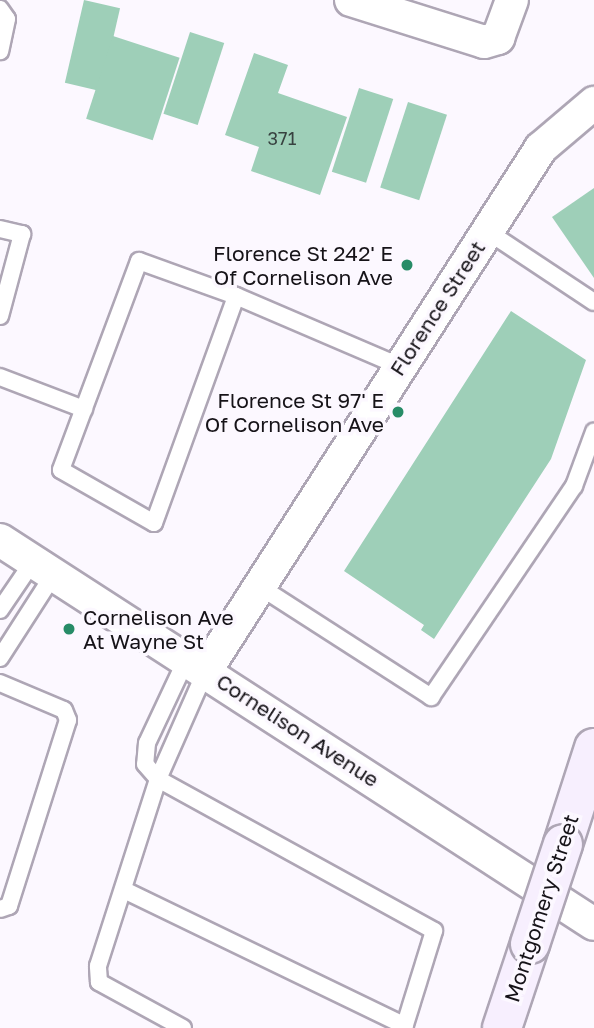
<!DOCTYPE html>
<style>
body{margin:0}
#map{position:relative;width:594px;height:1028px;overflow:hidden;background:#fcf8ff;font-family:"Golos Text",sans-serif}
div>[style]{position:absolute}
.building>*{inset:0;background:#9ecfb8;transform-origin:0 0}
.roads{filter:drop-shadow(2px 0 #aea6b5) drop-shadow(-2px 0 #aea6b5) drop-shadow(0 2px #aea6b5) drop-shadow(0 -2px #aea6b5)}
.service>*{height:16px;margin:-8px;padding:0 8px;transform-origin:8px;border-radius:8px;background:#fff}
.minor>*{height:32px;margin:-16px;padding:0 16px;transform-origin:16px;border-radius:16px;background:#fff}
.secondary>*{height:38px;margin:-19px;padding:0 19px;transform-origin:19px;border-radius:19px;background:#f7effe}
.bridges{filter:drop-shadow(2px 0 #aea6b5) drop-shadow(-2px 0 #aea6b5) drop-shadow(0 2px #aea6b5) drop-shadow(0 -2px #aea6b5)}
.secondary-bridge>*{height:38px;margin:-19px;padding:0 19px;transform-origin:19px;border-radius:19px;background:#f7effe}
.dots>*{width:19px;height:19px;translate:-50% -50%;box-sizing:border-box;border:4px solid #fcf8ff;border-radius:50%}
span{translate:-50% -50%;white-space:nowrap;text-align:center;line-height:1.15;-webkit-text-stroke:7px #fcf8ff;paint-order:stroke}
.number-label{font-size:18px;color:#384240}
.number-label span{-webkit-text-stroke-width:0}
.poi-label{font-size:21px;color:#161318}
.right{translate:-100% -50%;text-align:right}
.left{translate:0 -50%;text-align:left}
.street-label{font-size:21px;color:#161318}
</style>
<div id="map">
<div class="building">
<i style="left:84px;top:0;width:37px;height:85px;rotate:13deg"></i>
<i style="left:190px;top:32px;width:36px;height:86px;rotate:18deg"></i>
<i style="left:113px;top:36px;width:70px;height:87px;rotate:18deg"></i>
<i style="clip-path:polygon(254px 53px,288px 65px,278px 93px,347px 117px,320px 195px,251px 171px,259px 147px,225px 135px)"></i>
<i style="left:359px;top:88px;width:36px;height:88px;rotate:18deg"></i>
<i style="left:408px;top:102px;width:41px;height:90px;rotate:18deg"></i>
<i style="clip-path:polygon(594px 188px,594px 278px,552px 217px)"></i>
<i style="clip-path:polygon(511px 311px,586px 360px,551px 459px,434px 639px,421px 630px,424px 625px,344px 571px)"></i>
</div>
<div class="roads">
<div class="service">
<i style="left:0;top:9px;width:12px;rotate:55deg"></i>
<i style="left:7px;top:19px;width:33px;rotate:102deg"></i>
<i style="left:0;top:229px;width:23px;rotate:13deg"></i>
<i style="left:22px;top:234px;width:85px;rotate:105deg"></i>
<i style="left:487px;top:231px;width:128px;rotate:33.6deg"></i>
<i style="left:236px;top:296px;width:103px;rotate:-160.2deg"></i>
<i style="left:139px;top:261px;width:223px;rotate:110.5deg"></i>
<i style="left:61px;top:470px;width:107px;rotate:29.7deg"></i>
<i style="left:154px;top:523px;width:241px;rotate:-70.1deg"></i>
<i style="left:236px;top:296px;width:177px;rotate:23.2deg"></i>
<i style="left:0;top:377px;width:90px;rotate:20.9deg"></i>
<i style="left:259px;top:586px;width:205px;rotate:32.8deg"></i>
<i style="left:431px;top:697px;width:255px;rotate:-55.9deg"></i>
<i style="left:574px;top:486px;width:58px;rotate:-69.7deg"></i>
<i style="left:0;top:610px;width:60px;rotate:-55.8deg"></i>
<i style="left:0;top:658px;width:100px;rotate:-57.3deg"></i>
<i style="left:187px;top:658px;width:94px;rotate:115.2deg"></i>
<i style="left:147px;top:743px;width:21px;rotate:95deg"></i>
<i style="left:145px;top:764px;width:20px;rotate:49deg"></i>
<i style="left:158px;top:779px;width:119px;rotate:-66.2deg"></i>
<i style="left:0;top:683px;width:69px;rotate:22.9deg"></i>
<i style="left:64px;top:710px;width:11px;rotate:68deg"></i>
<i style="left:68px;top:720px;width:195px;rotate:107.6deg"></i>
<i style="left:9px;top:906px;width:9px;rotate:162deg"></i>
<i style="left:124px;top:890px;width:312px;rotate:25.8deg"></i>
<i style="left:183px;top:1028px;width:96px;rotate:-151.3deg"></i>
<i style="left:99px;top:982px;width:16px;rotate:-94deg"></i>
<i style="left:98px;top:966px;width:196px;rotate:-72.2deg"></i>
<i style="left:158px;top:779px;width:315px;rotate:28.8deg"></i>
<i style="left:434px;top:931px;width:102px;rotate:107.2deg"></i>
</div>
<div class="minor">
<i style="left:351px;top:0;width:139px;rotate:17.5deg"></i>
<i style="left:484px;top:42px;width:15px;rotate:-16deg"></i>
<i style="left:498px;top:38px;width:40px;rotate:-69.8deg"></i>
<i style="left:0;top:540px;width:707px;rotate:32.88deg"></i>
<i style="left:206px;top:670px;width:620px;rotate:-57.31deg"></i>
<i style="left:541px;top:148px;width:70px;rotate:-40.3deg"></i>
</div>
<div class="secondary">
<i style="left:563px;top:844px;width:101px;rotate:-72.1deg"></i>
<i style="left:502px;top:1028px;width:89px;rotate:-71.6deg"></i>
</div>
</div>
<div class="bridges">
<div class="secondary-bridge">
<i style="left:530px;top:944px;width:105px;rotate:-71.7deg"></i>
</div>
</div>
<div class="dots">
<i style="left:407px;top:265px;background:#278c67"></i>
<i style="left:398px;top:412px;background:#278c67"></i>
<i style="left:69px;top:629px;background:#278c67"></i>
</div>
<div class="number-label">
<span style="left:282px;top:138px">371</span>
</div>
<div class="poi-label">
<span class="right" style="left:393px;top:265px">Florence St 242' E<br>Of Cornelison Ave</span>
<span class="right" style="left:384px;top:412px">Florence St 97' E<br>Of Cornelison Ave</span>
<span class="left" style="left:83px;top:629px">Cornelison Ave<br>At Wayne St</span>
</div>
<div class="street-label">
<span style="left:437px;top:308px;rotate:-57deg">Florence Street</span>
<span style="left:298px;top:730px;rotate:33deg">Cornelison Avenue</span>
<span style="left:541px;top:908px;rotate:-72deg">Montgomery Street</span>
</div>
</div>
